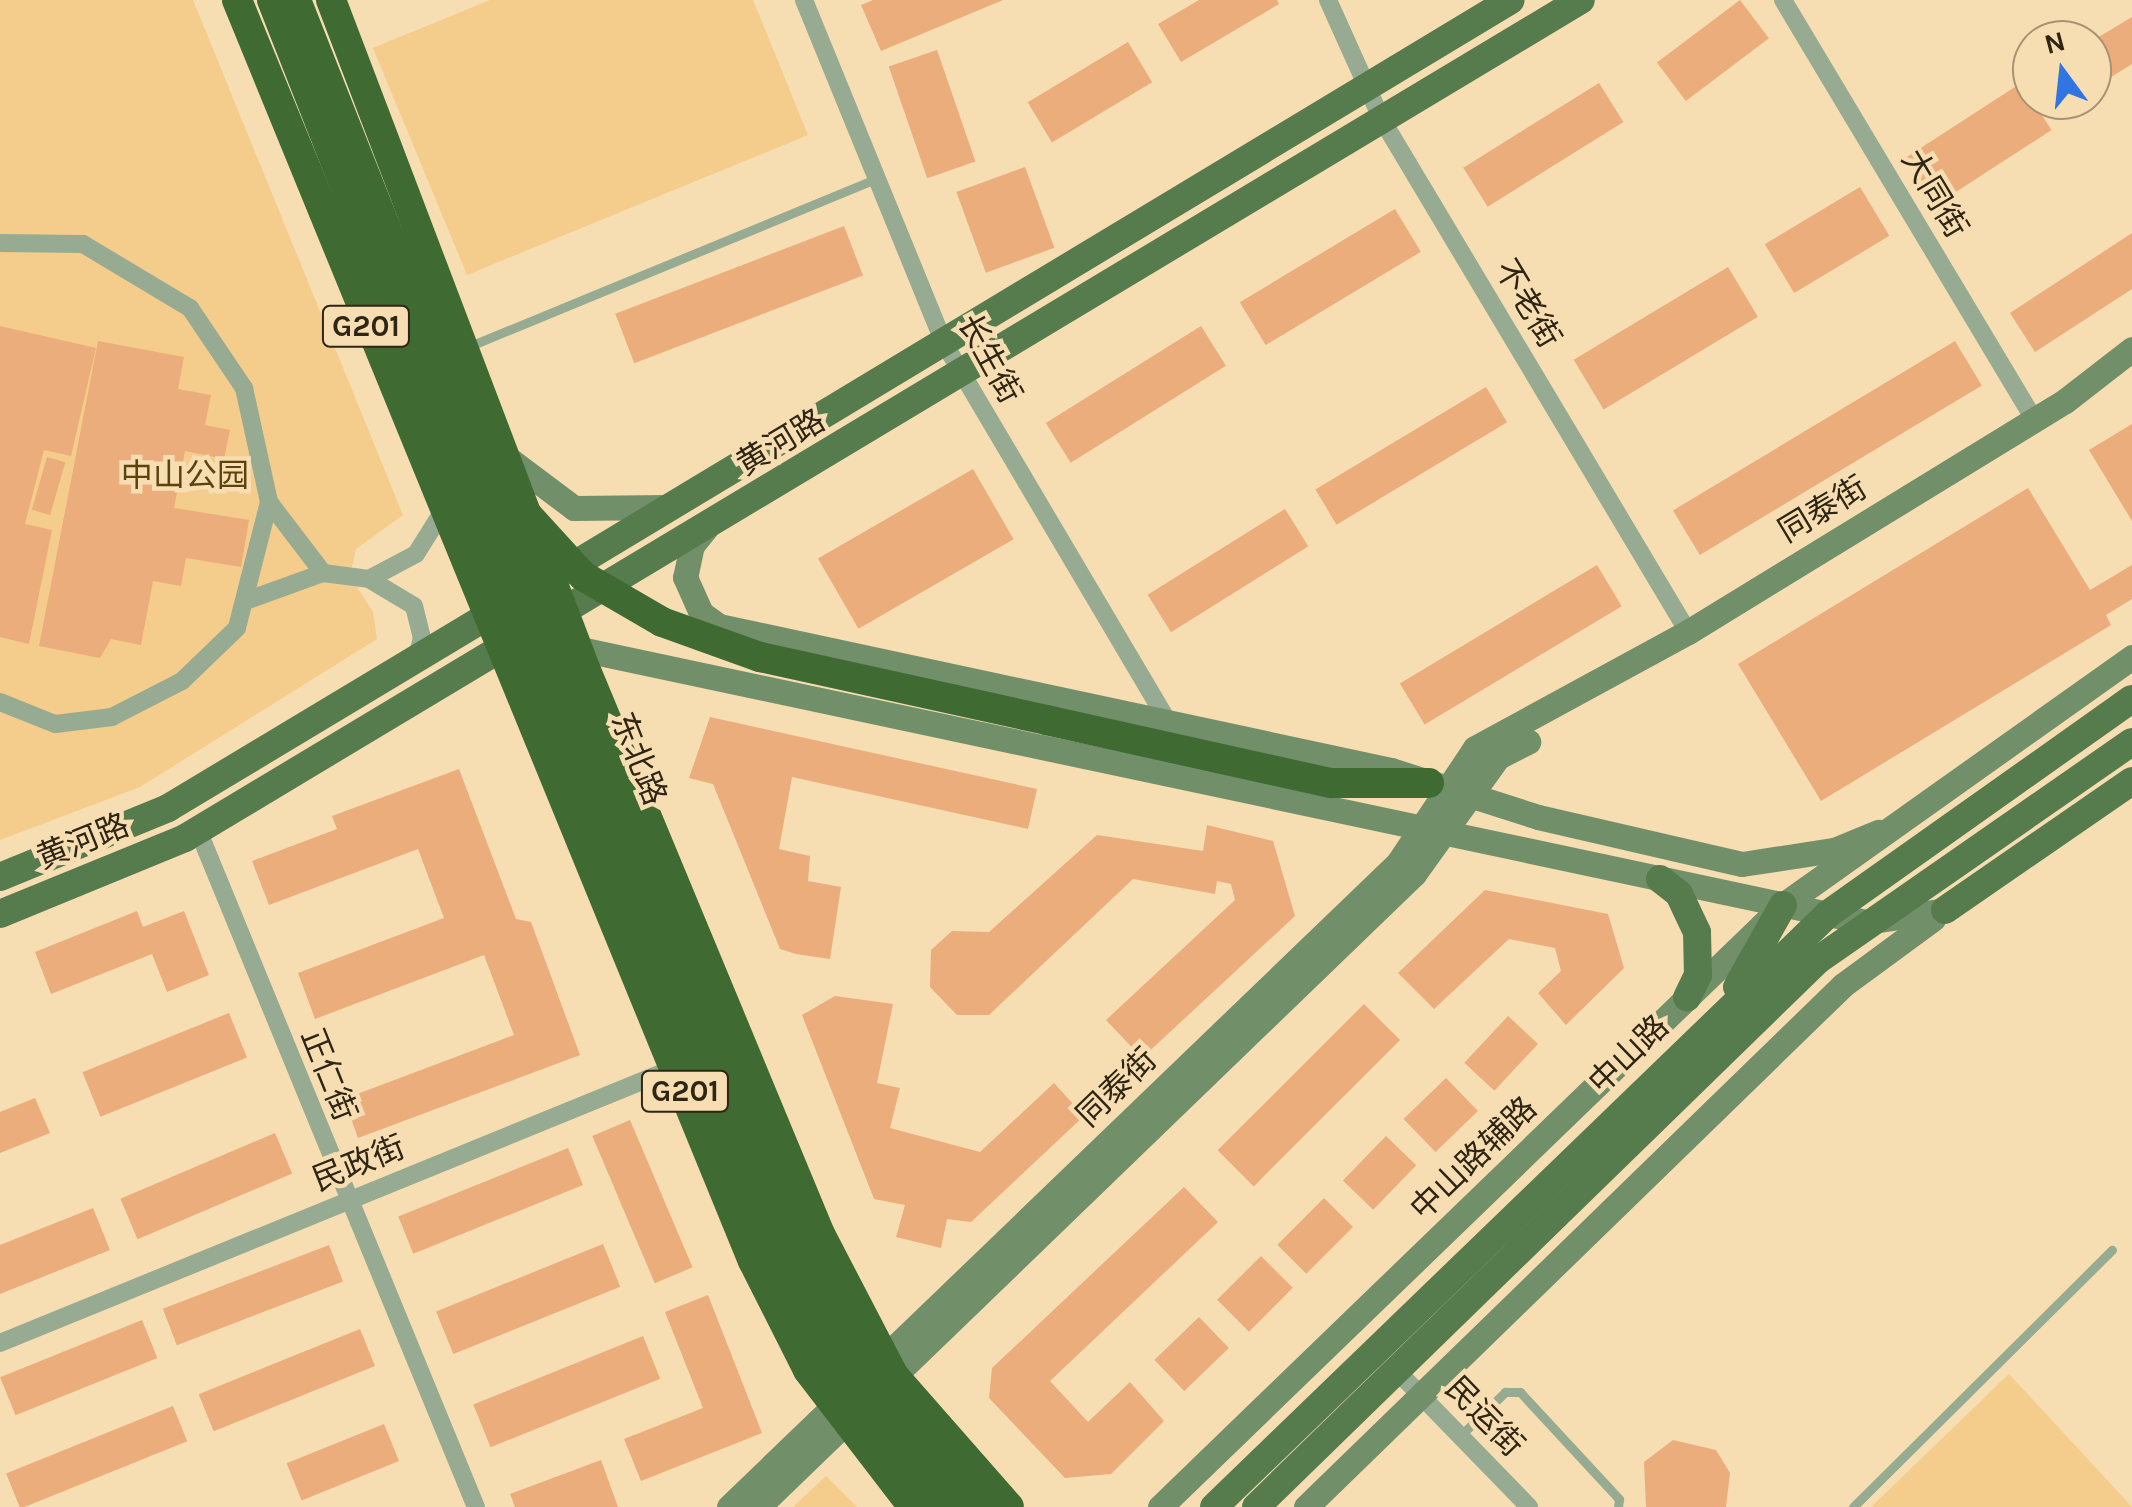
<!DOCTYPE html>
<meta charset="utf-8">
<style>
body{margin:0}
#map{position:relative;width:2132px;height:1507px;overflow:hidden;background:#f7ddb2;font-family:Karla,"Noto Sans SC",sans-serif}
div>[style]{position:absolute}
.green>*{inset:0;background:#f4cc8b}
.building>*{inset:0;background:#ebad7b;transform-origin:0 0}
.lane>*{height:9px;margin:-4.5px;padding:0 4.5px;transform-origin:4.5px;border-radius:4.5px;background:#96ab91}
.street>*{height:18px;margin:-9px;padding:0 9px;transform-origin:9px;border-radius:9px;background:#96ab91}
.secondary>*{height:25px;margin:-12.5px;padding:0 12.5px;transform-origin:12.5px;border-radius:12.5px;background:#719069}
.primary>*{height:28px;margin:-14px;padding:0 14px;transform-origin:14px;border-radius:14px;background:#567c4d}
.highway>*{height:30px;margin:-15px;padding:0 15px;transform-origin:15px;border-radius:15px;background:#3f6b33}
.highway-bridge>*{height:30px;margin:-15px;padding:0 15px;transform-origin:15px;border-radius:15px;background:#3f6b33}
span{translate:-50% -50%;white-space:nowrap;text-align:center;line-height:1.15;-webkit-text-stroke:9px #f7ddb2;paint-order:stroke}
.shield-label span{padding:2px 8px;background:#f7ddb2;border:2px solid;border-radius:8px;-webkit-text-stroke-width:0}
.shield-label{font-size:30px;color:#2f2514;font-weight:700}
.street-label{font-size:32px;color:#2f2514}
.park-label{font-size:32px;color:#5e420b}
.north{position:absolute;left:2012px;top:20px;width:100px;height:100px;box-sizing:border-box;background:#f7ddb2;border:2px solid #a79373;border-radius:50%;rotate:345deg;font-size:28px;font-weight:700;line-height:40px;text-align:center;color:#2f2514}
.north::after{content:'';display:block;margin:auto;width:35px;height:45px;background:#3075e2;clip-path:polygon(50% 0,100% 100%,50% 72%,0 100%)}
</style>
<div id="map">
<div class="green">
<i style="clip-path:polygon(0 0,193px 0,403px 515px,356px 549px,350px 576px,373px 612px,377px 639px,140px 787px,0 840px)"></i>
<i style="clip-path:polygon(490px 0,753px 0,808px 135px,467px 275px,373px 48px)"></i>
<i style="clip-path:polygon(2009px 1374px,2132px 1507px,1871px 1507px)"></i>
<i style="clip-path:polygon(826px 1476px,857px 1507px,793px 1507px)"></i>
</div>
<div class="building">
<i style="clip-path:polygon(873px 0,1003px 0,881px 51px,861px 5px)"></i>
<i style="clip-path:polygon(1199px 0,1277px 0,1279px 4px,1181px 62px,1158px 24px)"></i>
<i style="left:1740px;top:0;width:48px;height:104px;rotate:53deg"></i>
<i style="clip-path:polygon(2132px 17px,2132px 64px,2092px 89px,2092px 41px)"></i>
<i style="left:1128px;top:42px;width:47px;height:117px;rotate:59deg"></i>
<i style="left:937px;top:50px;width:118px;height:51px;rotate:71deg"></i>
<i style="left:1599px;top:83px;width:46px;height:160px;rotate:58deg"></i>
<i style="left:2021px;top:83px;width:56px;height:137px;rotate:57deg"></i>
<i style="left:1025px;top:167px;width:86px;height:73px;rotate:70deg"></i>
<i style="left:1860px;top:187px;width:57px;height:111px;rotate:59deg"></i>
<i style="left:1395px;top:209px;width:50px;height:181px;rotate:59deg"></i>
<i style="left:844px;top:226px;width:53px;height:245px;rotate:69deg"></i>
<i style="clip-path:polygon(2132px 233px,2132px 289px,2035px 352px,2010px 313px)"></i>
<i style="left:1728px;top:267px;width:58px;height:180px;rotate:59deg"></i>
<i style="clip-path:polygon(0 326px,96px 348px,71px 456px,44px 450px,25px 524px,52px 530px,29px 644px,0 637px)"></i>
<i style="left:1201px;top:326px;width:47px;height:183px;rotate:58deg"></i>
<i style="clip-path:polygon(98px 341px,184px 357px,178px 389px,211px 395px,205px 425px,230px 430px,224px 459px,185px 451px,174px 508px,249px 520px,241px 567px,186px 558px,181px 586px,153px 581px,141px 645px,111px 639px,100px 658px,39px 646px)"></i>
<i style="left:1955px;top:341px;width:52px;height:329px;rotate:59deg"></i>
<i style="left:1486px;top:387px;width:41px;height:199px;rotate:59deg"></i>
<i style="clip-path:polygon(2132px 424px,2132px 521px,2089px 450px)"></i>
<i style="left:47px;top:457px;width:19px;height:55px;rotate:16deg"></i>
<i style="left:973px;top:469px;width:81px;height:179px;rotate:60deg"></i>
<i style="clip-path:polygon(2028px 488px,2090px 590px,2132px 565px,2132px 599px,2106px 615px,2111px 625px,1821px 801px,1738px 664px)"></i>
<i style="left:1285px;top:509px;width:44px;height:162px;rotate:58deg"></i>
<i style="left:1597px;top:565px;width:48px;height:230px;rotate:59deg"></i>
<i style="clip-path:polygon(710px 717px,1037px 789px,1028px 829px,792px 777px,779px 849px,810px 856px,808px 881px,841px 887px,830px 959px,796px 954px,780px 949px,713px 784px,689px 778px)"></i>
<i style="clip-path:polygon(459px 769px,516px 919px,531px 922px,580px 1055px,358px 1138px,344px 1099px,514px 1035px,484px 955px,315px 1019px,298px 973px,444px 918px,418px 849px,269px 905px,252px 861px,337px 829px,332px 816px)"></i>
<i style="clip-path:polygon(1207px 825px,1273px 841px,1295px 916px,1142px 1058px,1106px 1020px,1235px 900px,1231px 884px,1217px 881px,1215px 894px,1133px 879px,989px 1015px,957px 1015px,930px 987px,931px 950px,952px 931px,989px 932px,1097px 835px,1203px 851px)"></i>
<i style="clip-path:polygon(1485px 890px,1608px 914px,1624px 968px,1566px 1025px,1538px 993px,1561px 971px,1555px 948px,1509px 939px,1434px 1009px,1398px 973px)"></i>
<i style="clip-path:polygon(137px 911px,143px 927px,184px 911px,209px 975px,167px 992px,152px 954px,51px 994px,35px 952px)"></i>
<i style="clip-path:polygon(835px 996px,893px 1004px,877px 1083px,900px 1088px,890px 1128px,980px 1152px,1054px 1083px,1084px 1116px,971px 1222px,947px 1219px,941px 1248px,896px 1237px,905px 1205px,874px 1199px,802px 1015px)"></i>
<i style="left:1364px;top:1004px;width:51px;height:207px;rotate:45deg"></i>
<i style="left:229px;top:1013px;width:48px;height:158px;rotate:68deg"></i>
<i style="left:1508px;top:1016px;width:41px;height:64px;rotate:43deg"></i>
<i style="left:1446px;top:1078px;width:46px;height:59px;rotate:46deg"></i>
<i style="clip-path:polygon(35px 1098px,50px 1133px,0 1153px,0 1112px)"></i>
<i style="left:630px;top:1120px;width:160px;height:41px;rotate:67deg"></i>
<i style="left:275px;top:1133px;width:44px;height:168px;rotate:67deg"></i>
<i style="left:1386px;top:1136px;width:42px;height:62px;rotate:44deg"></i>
<i style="left:568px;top:1148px;width:40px;height:183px;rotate:68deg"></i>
<i style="clip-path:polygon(1184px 1187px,1218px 1222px,1050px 1381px,1088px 1422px,1130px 1382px,1164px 1421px,1111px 1474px,1065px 1478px,989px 1398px,992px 1368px)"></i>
<i style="left:1324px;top:1198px;width:41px;height:66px;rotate:45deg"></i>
<i style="clip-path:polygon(93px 1208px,110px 1250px,0 1294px,0 1245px)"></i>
<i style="left:603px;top:1244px;width:46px;height:180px;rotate:68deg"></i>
<i style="left:329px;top:1245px;width:39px;height:178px;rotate:69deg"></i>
<i style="left:1261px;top:1256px;width:45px;height:62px;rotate:45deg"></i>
<i style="clip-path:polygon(708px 1295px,762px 1433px,641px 1481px,624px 1439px,703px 1408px,665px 1312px)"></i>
<i style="left:1199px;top:1317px;width:43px;height:62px;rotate:46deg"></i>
<i style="left:142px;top:1320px;width:41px;height:153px;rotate:68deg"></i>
<i style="left:360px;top:1329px;width:40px;height:174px;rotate:68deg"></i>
<i style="left:643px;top:1336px;width:46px;height:183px;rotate:68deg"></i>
<i style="left:173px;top:1406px;width:38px;height:180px;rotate:68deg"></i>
<i style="left:384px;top:1424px;width:40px;height:105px;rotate:68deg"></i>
<i style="clip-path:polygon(1673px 1440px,1716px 1450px,1730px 1473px,1726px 1507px,1646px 1507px,1644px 1462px)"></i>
<i style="clip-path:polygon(601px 1460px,618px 1507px,515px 1507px,510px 1494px)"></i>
</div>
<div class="lane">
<i style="left:470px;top:346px;width:438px;rotate:-22.4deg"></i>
<i style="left:1461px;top:1435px;width:62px;rotate:-44.3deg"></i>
<i style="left:1505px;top:1392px;width:15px"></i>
<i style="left:1520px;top:1392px;width:146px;rotate:47.2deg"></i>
<i style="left:1619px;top:1499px;width:8px;rotate:97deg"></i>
<i style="left:1853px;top:1507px;width:365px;rotate:-44.8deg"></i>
</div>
<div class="street">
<i style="left:804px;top:0;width:370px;rotate:67.8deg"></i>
<i style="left:944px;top:343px;width:442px;rotate:59.4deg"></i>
<i style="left:1328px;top:0;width:129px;rotate:65.8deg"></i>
<i style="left:1381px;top:118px;width:599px;rotate:59.15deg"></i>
<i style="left:1783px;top:0;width:488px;rotate:59.1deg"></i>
<i style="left:0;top:243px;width:83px;rotate:0.7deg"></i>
<i style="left:83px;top:244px;width:125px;rotate:30.9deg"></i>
<i style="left:190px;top:308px;width:97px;rotate:56deg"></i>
<i style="left:244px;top:388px;width:117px;rotate:77.6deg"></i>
<i style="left:269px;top:502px;width:130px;rotate:104.3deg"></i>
<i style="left:237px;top:628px;width:76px;rotate:136.1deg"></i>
<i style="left:182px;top:681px;width:79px;rotate:152.8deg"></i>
<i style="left:112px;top:717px;width:57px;rotate:173deg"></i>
<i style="left:55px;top:724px;width:59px;rotate:-158.2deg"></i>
<i style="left:269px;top:502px;width:89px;rotate:52.7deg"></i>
<i style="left:323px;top:573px;width:46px;rotate:7.4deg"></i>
<i style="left:369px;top:579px;width:52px;rotate:31deg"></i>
<i style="left:414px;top:606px;width:32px;rotate:76deg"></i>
<i style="left:422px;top:637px;width:23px;rotate:103deg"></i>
<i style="left:369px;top:579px;width:53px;rotate:-28deg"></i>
<i style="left:416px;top:554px;width:51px;rotate:-57.9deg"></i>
<i style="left:248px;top:600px;width:80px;rotate:-19.8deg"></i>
<i style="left:198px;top:830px;width:732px;rotate:67.68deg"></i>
<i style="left:0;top:1343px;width:733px;rotate:-22.19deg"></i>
<i style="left:1396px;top:1370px;width:191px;rotate:45.8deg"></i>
</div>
<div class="secondary">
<i style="left:510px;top:460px;width:80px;rotate:36.9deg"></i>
<i style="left:574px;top:508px;width:93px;rotate:-0.6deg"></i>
<i style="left:706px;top:528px;width:22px;rotate:129deg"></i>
<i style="left:692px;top:545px;width:33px;rotate:102deg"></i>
<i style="left:685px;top:577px;width:39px;rotate:66deg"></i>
<i style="left:701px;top:613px;width:22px;rotate:36deg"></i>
<i style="left:719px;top:626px;width:687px;rotate:12.09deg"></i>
<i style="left:1391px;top:770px;width:154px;rotate:17.7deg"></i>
<i style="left:1538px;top:817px;width:209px;rotate:13deg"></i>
<i style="left:1742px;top:864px;width:93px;rotate:-8.7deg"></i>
<i style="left:1834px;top:850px;width:48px;rotate:-22.2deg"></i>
<i style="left:566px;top:646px;width:1329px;rotate:11.99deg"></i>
<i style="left:1866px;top:922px;width:80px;rotate:-8.6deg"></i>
<i style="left:729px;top:1507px;width:929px;rotate:-43.91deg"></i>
<i style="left:1398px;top:863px;width:138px;rotate:-56.2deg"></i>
<i style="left:1475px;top:748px;width:243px;rotate:-28.6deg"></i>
<i style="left:1688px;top:632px;width:442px;rotate:-31.5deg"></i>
<i style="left:2065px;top:401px;width:85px;rotate:-37.8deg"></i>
<i style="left:758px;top:1507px;width:912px;rotate:-43.98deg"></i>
<i style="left:1414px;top:874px;width:144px;rotate:-54.3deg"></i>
<i style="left:1498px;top:757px;width:34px;rotate:-27deg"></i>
<i style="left:1160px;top:1507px;width:866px;rotate:-44.02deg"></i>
<i style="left:1783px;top:905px;width:428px;rotate:-35.4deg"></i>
<i style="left:1306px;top:1507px;width:749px;rotate:-44.19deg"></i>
<i style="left:1843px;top:985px;width:112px;rotate:-36.3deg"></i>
</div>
<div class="primary">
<i style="left:554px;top:577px;width:1117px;rotate:-31.09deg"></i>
<i style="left:0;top:877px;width:182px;rotate:-22.3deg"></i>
<i style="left:168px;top:808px;width:397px;rotate:-31deg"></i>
<i style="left:1660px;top:879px;width:24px;rotate:38deg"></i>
<i style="left:1679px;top:894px;width:42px;rotate:64.7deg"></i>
<i style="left:1697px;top:932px;width:43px;rotate:88.7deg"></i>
<i style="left:1698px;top:975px;width:25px;rotate:116deg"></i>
<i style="left:1945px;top:910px;width:227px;rotate:-34.6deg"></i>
<i style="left:0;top:914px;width:200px;rotate:-22.3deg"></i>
<i style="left:185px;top:838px;width:1628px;rotate:-30.98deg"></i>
<i style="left:1737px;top:987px;width:94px;rotate:-60.7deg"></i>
<i style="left:1214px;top:1507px;width:854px;rotate:-44deg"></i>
<i style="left:1828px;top:914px;width:372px;rotate:-35.3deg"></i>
<i style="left:1256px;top:1507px;width:784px;rotate:-44.23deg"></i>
<i style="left:1818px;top:960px;width:382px;rotate:-34.8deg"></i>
</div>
<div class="highway">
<i style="left:237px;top:0;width:1362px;rotate:67.75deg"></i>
<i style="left:753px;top:1261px;width:122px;rotate:63.2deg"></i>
<i style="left:808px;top:1370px;width:173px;rotate:52.5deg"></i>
<i style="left:272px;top:0;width:241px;rotate:68.6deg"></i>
<i style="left:296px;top:0;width:232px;rotate:68.5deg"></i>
<i style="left:331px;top:0;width:715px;rotate:69.18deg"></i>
<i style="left:585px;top:668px;width:613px;rotate:67.45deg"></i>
<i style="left:820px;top:1234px;width:160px;rotate:62.5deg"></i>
<i style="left:894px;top:1376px;width:174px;rotate:48.7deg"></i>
<i style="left:1046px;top:720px;width:292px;rotate:12.5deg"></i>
<i style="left:1331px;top:783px;width:98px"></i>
</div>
<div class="highway-bridge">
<i style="left:381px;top:216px;width:1159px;rotate:67.84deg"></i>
<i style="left:818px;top:1289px;width:121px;rotate:59.6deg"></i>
<i style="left:879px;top:1393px;width:152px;rotate:48.7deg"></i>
<i style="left:360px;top:224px;width:1167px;rotate:67.85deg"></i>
<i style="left:800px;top:1305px;width:121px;rotate:59.2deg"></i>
<i style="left:862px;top:1409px;width:130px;rotate:49.1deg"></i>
<i style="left:500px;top:485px;width:123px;rotate:47.6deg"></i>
<i style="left:583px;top:576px;width:91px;rotate:30.2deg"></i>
<i style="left:662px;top:622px;width:104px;rotate:19.7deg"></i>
<i style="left:760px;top:657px;width:293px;rotate:12.4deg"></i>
</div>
<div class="shield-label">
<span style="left:366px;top:326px">G201</span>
<span style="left:685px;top:1091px">G201</span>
</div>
<div class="street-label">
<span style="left:1934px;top:194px;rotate:59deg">大同街</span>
<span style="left:1527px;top:304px;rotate:59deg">不老街</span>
<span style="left:989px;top:359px;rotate:61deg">长生街</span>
<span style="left:781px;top:443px;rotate:-31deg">黄河路</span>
<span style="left:1823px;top:510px;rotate:-31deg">同泰街</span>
<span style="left:638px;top:759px;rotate:68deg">东北路</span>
<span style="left:83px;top:842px;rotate:-22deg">黄河路</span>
<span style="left:1629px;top:1055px;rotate:-44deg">中山路</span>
<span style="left:328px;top:1075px;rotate:68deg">正仁街</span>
<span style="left:1117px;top:1088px;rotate:-44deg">同泰街</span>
<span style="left:1474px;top:1159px;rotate:-44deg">中山路辅路</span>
<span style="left:359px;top:1164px;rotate:-22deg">民政街</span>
<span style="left:1484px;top:1417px;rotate:46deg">民运街</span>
</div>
<div class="park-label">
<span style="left:185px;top:476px">中山公园</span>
</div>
<div class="north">N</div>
</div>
